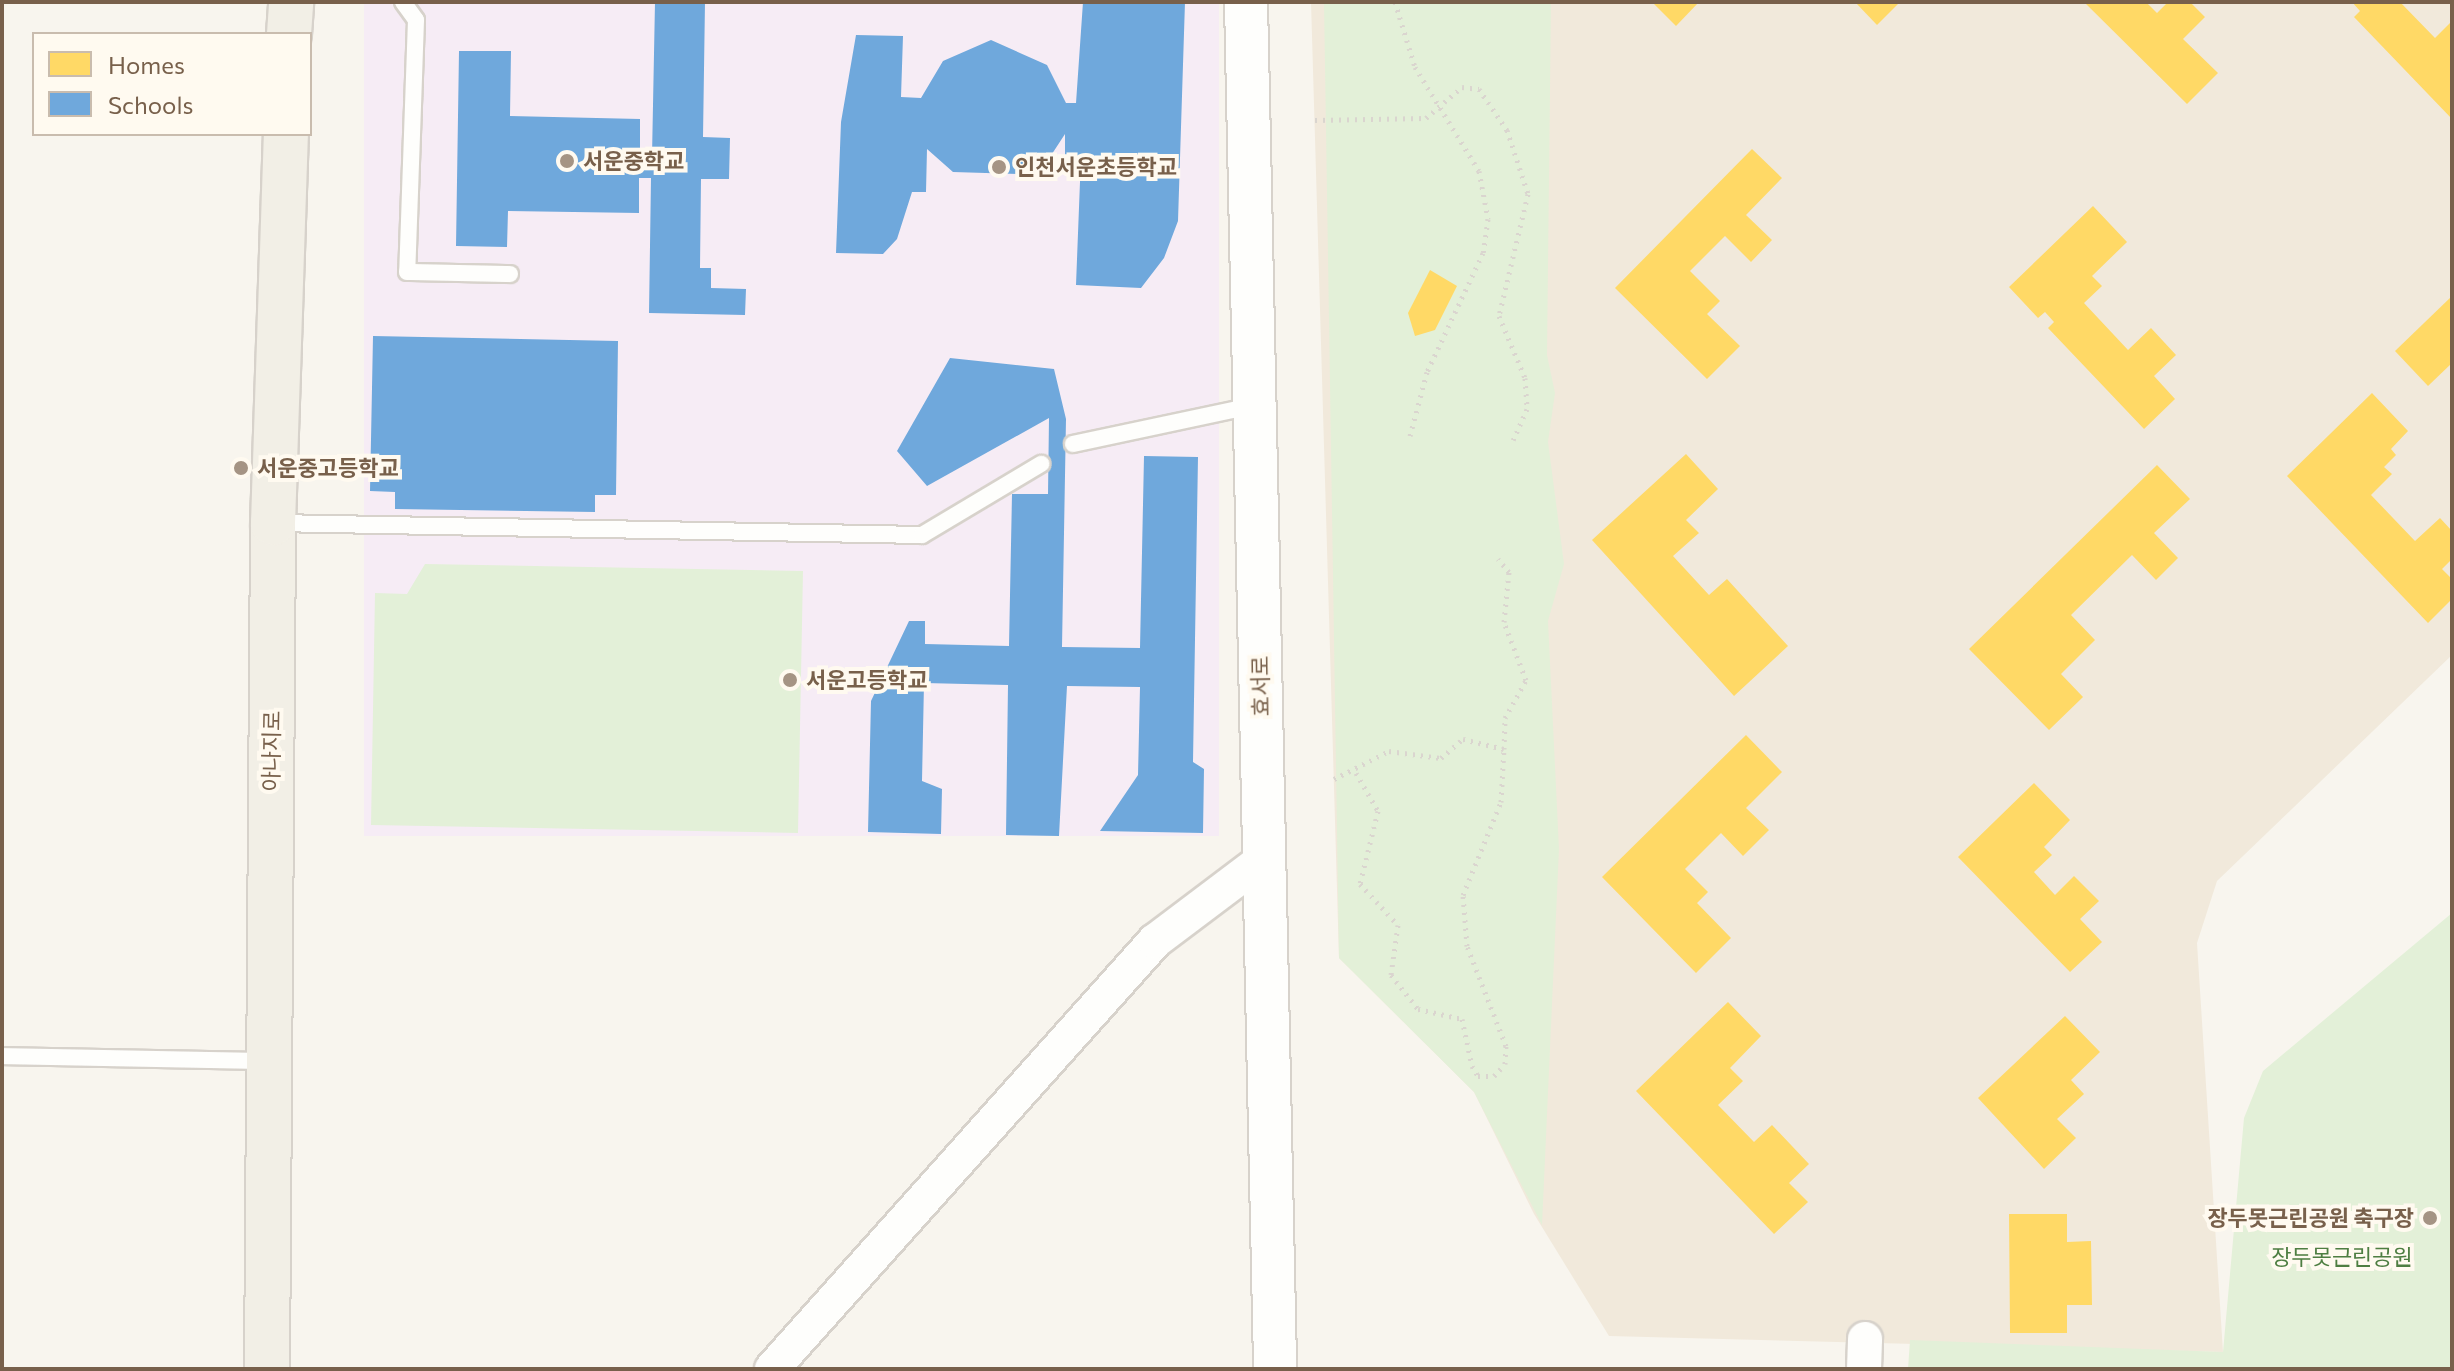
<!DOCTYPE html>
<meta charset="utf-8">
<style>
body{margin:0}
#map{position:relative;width:2454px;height:1371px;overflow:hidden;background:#f8f5ee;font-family:Commissioner,"Noto Sans KR",sans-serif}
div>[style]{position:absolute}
.residential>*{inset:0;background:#f1e9db}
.education>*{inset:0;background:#f6ecf5;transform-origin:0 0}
.green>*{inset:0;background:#e3f0d8}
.homes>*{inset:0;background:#ffd966}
.schools>*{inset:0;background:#6fa8dc}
.path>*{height:5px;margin-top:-2.5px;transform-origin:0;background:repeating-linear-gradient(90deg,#dad5cf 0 2px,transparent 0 8px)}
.roads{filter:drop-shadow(2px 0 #d7d2cb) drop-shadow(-2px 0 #d7d2cb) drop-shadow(0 2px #d7d2cb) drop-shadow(0 -2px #d7d2cb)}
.service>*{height:16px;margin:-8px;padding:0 8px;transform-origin:8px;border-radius:8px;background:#fefefc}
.minor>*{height:34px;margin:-17px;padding:0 17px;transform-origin:17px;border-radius:17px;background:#fefefc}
.tertiary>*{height:42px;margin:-21px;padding:0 21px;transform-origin:21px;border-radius:21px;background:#fefefc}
.primary>*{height:44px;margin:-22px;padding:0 22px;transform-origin:22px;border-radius:22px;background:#f2efe6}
.dots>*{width:22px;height:22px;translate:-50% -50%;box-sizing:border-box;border:4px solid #fffaf0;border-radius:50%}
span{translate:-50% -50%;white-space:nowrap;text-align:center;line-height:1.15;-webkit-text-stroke:8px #fffaf0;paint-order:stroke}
.poi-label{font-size:22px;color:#78604b;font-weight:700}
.left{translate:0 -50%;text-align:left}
.right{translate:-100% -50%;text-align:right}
.street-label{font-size:22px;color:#78604b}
.park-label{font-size:22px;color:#4e7e42}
.frame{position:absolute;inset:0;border:4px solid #78604b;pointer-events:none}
.legend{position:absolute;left:32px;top:32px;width:280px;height:104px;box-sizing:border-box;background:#fffaf0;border:2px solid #c9bcae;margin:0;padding:10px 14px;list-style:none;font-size:24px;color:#78604b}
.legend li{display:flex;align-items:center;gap:16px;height:40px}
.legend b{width:40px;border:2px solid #c9bcae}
</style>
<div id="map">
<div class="residential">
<i style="clip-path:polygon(1311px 2px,2452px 2px,2452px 655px,2217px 881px,2197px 943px,2223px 1352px,1609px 1336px,1534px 1214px,1474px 1092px,1339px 958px)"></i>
</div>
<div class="education">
<i style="left:364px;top:2px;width:855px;height:834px"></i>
</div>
<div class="green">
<i style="clip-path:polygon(1324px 2px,1551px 2px,1547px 355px,1555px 393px,1548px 442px,1564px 564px,1548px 621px,1559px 849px,1542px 1225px,1474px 1092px,1339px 958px)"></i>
<i style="clip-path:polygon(425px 564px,803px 571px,798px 833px,371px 825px,375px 593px,407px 594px)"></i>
<i style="clip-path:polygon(2452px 913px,2452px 1369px,1908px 1369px,1910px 1340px,2223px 1352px,2244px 1118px,2263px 1071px)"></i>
</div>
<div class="homes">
<i style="clip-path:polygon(1652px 2px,1699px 2px,1676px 26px)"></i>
<i style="clip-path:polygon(1855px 2px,1900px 2px,1877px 25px)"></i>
<i style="clip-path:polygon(2084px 2px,2146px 2px,2157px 13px,2168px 2px,2190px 2px,2205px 17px,2183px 39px,2218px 73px,2187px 104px)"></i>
<i style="clip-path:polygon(2352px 2px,2400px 2px,2435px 38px,2452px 21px,2452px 119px,2354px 17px,2360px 11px)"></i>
<i style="clip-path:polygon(1752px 149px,1782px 178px,1746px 215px,1772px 240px,1751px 262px,1725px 236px,1690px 271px,1720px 301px,1707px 314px,1740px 346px,1707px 379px,1615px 288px)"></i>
<i style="clip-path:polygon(2093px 206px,2127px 242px,2092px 276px,2102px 286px,2084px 303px,2128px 350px,2151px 328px,2176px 355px,2154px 376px,2175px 399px,2144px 429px,2048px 328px,2054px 322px,2045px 312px,2038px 318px,2009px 287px)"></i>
<i style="clip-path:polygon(1430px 270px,1457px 286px,1435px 330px,1415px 336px,1408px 313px)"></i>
<i style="clip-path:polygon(2452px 296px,2452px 363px,2428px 386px,2395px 351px)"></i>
<i style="clip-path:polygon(2372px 393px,2408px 431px,2391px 449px,2396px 455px,2384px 467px,2392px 474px,2371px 495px,2415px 541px,2440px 518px,2452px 531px,2452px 559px,2442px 569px,2452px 579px,2452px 599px,2428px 623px,2287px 476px)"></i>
<i style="clip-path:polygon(1686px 454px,1718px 489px,1686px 520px,1699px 533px,1673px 556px,1709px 595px,1727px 579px,1788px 646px,1734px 696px,1592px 540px)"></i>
<i style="clip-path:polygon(2157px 465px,2190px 499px,2154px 533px,2178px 558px,2156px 580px,2132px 555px,2071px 615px,2095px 640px,2061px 674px,2083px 697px,2049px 730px,1969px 649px)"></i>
<i style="clip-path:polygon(1746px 735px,1782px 772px,1746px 808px,1769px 830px,1743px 856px,1721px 833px,1685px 869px,1708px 892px,1697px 903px,1731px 938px,1696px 973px,1602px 877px)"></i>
<i style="clip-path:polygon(2034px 783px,2070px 820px,2044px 847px,2052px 855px,2034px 872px,2055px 895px,2074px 876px,2099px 901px,2080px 919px,2102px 942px,2070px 972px,1958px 857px)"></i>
<i style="clip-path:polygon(1728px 1002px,1761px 1036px,1730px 1068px,1743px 1081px,1718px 1105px,1754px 1142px,1772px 1125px,1809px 1164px,1789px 1183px,1808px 1202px,1774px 1234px,1636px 1091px)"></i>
<i style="clip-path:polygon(2065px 1016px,2100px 1052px,2071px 1080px,2084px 1094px,2057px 1119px,2076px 1138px,2044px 1169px,1978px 1098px)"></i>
<i style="clip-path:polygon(2009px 1214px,2067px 1214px,2067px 1242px,2091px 1241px,2092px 1305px,2067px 1305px,2067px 1333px,2010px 1333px)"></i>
</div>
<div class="schools">
<i style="clip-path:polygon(655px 2px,705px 2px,703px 137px,730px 138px,729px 179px,701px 179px,700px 268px,711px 268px,711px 288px,746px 289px,745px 315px,649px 313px,651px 178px,639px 178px,639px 213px,508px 211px,507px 247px,456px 246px,459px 51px,511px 51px,510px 116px,640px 119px,640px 156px,652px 156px)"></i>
<i style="clip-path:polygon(1083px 2px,1185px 2px,1178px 221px,1164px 258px,1141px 288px,1076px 285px,1081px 156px,1065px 155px,1065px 134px,1050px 157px,1020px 174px,953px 172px,927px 149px,926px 192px,912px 192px,897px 239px,883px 254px,836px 253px,841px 122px,856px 35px,903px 36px,901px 97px,921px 98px,943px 61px,991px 40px,1047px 65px,1066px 103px,1076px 103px)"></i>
<i style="clip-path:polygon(373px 336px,618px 341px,616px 495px,595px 495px,595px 512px,395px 509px,395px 492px,370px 491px)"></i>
<i style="clip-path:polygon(950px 358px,1054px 369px,1066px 419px,1062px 647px,1140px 648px,1144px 456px,1198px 457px,1193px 762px,1204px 769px,1203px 833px,1100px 831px,1138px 775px,1140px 687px,1067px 686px,1059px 836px,1006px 835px,1008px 685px,924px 683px,922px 781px,942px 789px,941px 834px,868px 832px,871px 701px,909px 621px,925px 621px,925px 644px,1009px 646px,1012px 494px,1048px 494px,1049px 418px,927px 486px,897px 451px)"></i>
</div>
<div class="path">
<i style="left:1395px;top:2px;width:68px;rotate:72.9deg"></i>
<i style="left:1415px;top:67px;width:122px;rotate:58.4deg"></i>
<i style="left:1479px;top:171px;width:49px;rotate:79.4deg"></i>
<i style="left:1488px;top:219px;width:34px;rotate:98deg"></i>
<i style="left:1483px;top:253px;width:132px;rotate:115.2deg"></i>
<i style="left:1427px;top:372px;width:66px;rotate:104.9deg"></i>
<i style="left:1315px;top:120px;width:111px;rotate:-1deg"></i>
<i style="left:1426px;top:118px;width:48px;rotate:-40.7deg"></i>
<i style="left:1462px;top:87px;width:17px;rotate:7deg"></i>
<i style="left:1479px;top:89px;width:50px;rotate:55.7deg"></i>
<i style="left:1507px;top:130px;width:67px;rotate:71.8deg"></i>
<i style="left:1528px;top:194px;width:125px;rotate:103.4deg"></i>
<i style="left:1499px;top:316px;width:67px;rotate:67.2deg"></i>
<i style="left:1525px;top:378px;width:31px;rotate:86deg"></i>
<i style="left:1527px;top:409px;width:34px;rotate:114deg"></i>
<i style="left:1356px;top:773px;width:44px;rotate:59.9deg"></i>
<i style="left:1378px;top:811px;width:75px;rotate:103.9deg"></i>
<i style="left:1360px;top:884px;width:56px;rotate:47.2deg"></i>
<i style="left:1398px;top:925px;width:50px;rotate:98deg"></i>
<i style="left:1391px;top:975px;width:43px;rotate:51.5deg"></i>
<i style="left:1418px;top:1009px;width:45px;rotate:12.8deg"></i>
<i style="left:1462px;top:1019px;width:48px;rotate:78deg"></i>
<i style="left:1472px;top:1066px;width:12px;rotate:59deg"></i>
<i style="left:1478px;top:1076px;width:16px"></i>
<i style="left:1494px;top:1076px;width:16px;rotate:-47deg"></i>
<i style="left:1505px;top:1064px;width:18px;rotate:-87deg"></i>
<i style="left:1506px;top:1046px;width:107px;rotate:-111.3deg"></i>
<i style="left:1467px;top:946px;width:51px;rotate:-94.5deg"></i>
<i style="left:1463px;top:895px;width:100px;rotate:-67.8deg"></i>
<i style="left:1501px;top:802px;width:53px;rotate:-86.8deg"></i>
<i style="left:1334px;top:779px;width:62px;rotate:-27deg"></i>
<i style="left:1389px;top:751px;width:52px;rotate:7.7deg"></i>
<i style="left:1441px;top:758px;width:29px;rotate:-41deg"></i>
<i style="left:1463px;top:739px;width:42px;rotate:13.7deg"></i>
<i style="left:1504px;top:749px;width:31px;rotate:-88deg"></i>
<i style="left:1505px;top:718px;width:43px;rotate:-61.1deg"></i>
<i style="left:1526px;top:680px;width:62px;rotate:-110.8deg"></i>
<i style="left:1504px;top:622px;width:50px;rotate:-84.3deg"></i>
<i style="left:1509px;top:572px;width:17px;rotate:-130deg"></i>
</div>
<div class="roads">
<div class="service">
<i style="left:403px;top:2px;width:22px;rotate:54deg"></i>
<i style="left:416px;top:20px;width:252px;rotate:92deg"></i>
<i style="left:407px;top:272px;width:103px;rotate:1.1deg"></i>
<i style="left:1073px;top:444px;width:183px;rotate:-12deg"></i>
<i style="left:274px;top:523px;width:648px;rotate:1.06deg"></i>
<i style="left:922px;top:535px;width:139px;rotate:-30.8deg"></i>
<i style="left:2px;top:1056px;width:265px;rotate:1.1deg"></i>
</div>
<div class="minor">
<i style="left:772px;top:1369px;width:574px;rotate:-48.18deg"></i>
<i style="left:1155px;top:941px;width:136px;rotate:-37deg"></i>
<i style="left:1864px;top:1369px;width:30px;rotate:-88deg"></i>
</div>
<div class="tertiary">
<i style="left:1246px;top:2px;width:1367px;rotate:88.78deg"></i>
</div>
<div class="primary">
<i style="left:289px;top:34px;width:32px;rotate:-86deg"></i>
<i style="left:267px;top:1369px;width:846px;rotate:-89.59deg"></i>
<i style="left:273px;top:523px;width:389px;rotate:-88.1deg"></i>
</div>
</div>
<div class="dots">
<i style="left:567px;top:161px;background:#a59484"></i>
<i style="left:999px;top:167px;background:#a59484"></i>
<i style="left:241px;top:468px;background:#a59484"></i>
<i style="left:790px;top:680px;background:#a59484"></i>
<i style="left:2430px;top:1218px;background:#a59484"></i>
</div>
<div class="poi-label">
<span class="left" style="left:583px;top:161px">서운중학교</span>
<span class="left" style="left:1015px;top:167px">인천서운초등학교</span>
<span class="left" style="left:257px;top:468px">서운중고등학교</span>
<span class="left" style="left:806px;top:680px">서운고등학교</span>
<span class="right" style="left:2414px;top:1218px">장두못근린공원 축구장</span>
</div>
<div class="street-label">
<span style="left:1260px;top:686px;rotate:-91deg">효서로</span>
<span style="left:271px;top:751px;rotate:-89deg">아나지로</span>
</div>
<div class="park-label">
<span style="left:2342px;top:1257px">장두못근린공원</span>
</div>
<div class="frame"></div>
<ul class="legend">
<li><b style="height:22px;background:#ffd966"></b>Homes</li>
<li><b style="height:22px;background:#6fa8dc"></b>Schools</li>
</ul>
</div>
